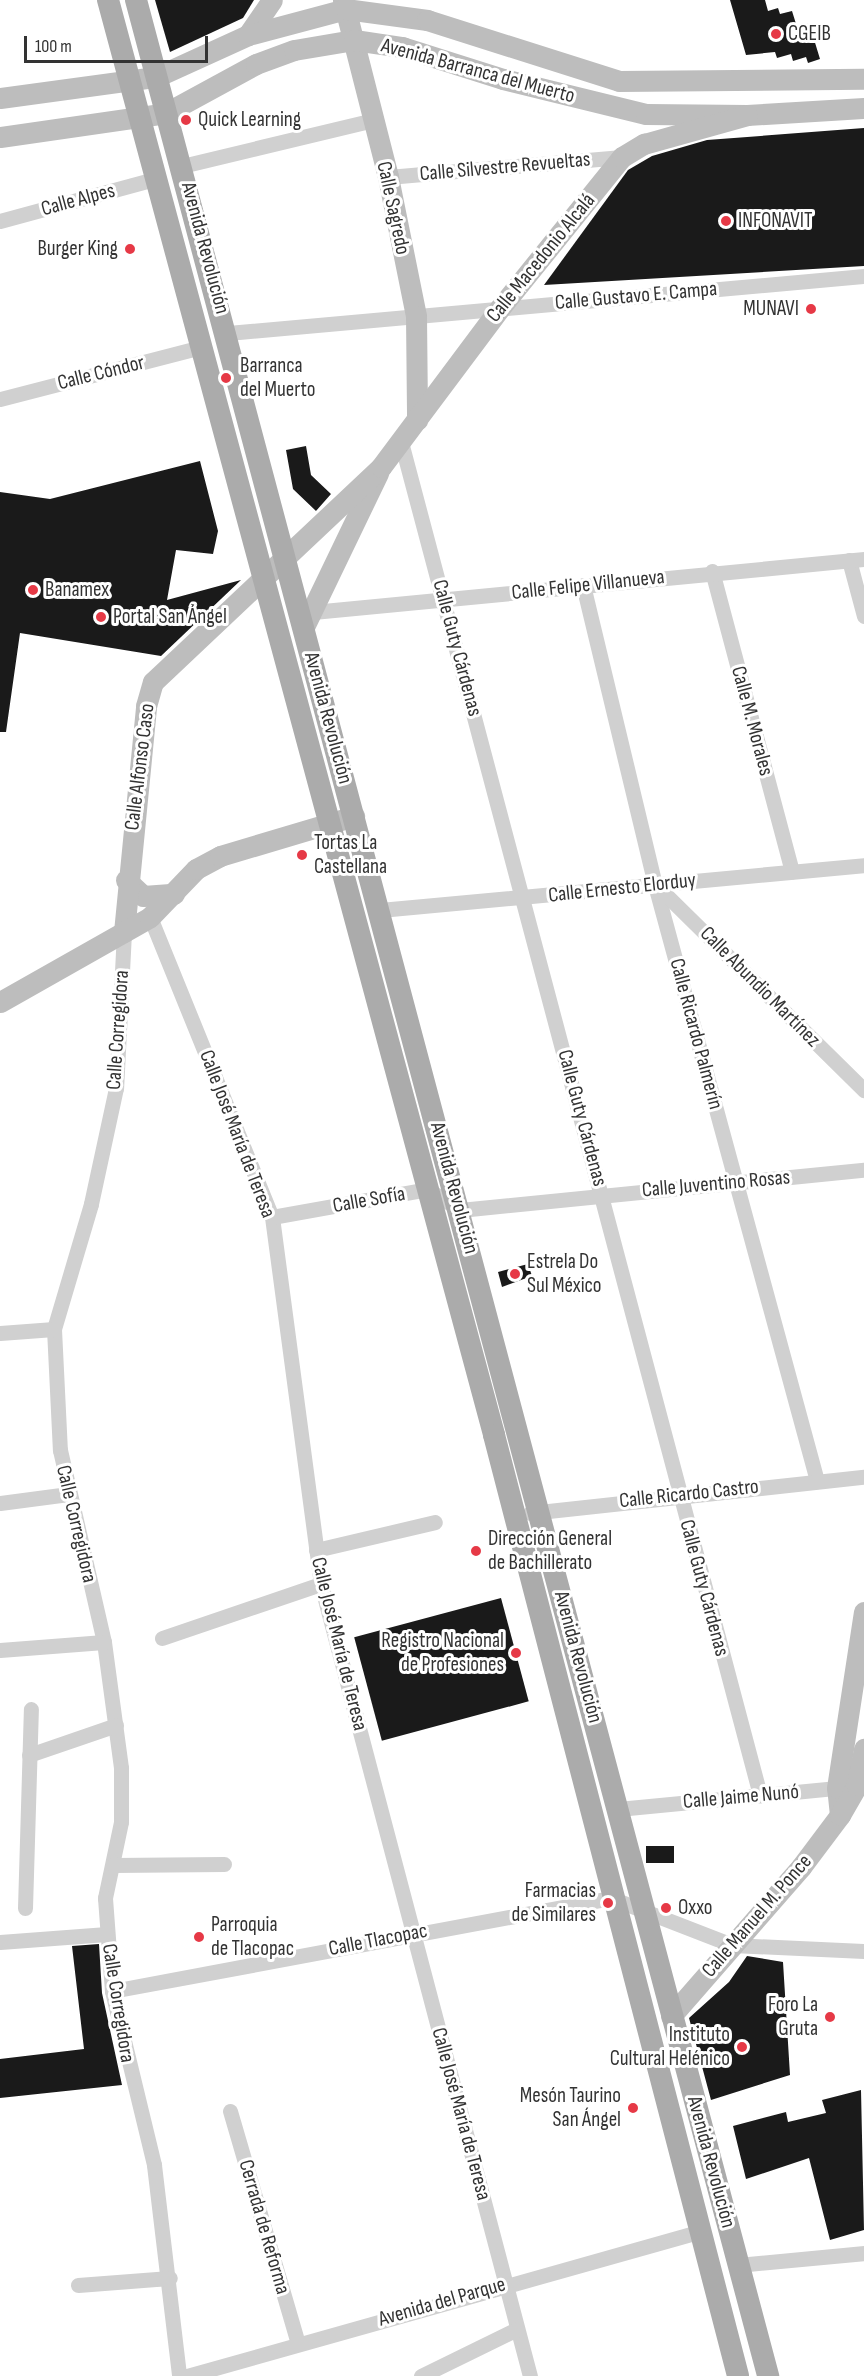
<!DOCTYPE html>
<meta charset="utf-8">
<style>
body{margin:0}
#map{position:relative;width:864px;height:2376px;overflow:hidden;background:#fff;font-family:"Sofia Sans Condensed",sans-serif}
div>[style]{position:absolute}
.building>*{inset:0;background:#1a1a1a;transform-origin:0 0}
.street>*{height:15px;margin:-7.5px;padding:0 7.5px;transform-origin:7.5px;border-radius:7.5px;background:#d0d0d0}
.secondary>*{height:21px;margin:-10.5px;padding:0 10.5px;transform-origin:10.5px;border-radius:10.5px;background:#bdbdbd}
.primary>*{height:22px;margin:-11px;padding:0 11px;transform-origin:11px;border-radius:11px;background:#ababab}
.dots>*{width:16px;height:16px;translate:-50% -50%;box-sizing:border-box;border:3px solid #fff;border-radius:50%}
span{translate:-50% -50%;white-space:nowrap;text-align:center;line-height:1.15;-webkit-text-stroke:6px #fff;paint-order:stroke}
.poi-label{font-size:21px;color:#333}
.left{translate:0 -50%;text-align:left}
.right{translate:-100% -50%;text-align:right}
.street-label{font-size:21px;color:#333}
.scale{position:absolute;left:24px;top:36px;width:184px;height:27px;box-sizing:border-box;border:3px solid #333;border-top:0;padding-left:8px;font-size:18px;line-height:21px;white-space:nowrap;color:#333;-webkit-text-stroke:4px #fff;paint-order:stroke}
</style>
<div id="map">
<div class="building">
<i style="clip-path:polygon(155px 0,254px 0,243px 18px,170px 52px)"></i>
<i style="clip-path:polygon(730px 0,765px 0,768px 11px,778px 8px,780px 14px,792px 11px,797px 27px,809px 23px,820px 59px,808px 63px,806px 57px,793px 61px,791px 54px,777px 58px,775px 52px,746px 55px)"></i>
<i style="clip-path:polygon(864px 128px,864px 266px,544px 285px,628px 170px,652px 156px,707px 140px)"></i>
<i style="clip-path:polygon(306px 446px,311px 475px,331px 494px,316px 511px,293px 489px,286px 450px)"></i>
<i style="clip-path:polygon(200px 461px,218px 531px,213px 554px,176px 550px,167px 600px,241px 580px,161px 656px,20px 633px,6px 732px,0 732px,0 492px,50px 499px)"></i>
<i style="clip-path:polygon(528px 1264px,532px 1276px,502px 1287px,498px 1272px)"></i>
<i style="left:501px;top:1598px;width:107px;height:152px;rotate:75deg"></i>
<i style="left:674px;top:1846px;width:17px;height:28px;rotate:90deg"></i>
<i style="clip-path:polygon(99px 1944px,102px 1993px,122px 2085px,0 2098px,0 2059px,84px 2049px,72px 1946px)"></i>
<i style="clip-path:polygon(747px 1956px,783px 1962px,790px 2075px,711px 2100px,689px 2018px,729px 1982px)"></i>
<i style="clip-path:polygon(861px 2090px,864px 2230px,830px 2240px,809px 2158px,746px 2179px,733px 2126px,786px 2112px,788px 2122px,826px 2113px,822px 2100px)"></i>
</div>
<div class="street">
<i style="left:182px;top:166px;width:196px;rotate:-13.5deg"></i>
<i style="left:388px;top:177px;width:235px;rotate:-4.9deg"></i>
<i style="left:0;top:221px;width:161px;rotate:-15.2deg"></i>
<i style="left:228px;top:333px;width:639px;rotate:-5.12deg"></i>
<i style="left:0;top:399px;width:208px;rotate:-14.5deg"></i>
<i style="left:401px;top:442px;width:1400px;rotate:75.14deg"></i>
<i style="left:849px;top:560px;width:58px;rotate:75deg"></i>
<i style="left:712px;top:571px;width:311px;rotate:75.1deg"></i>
<i style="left:583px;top:585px;width:309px;rotate:76.5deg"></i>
<i style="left:655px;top:885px;width:618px;rotate:74.79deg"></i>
<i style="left:313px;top:612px;width:554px;rotate:-5.49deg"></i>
<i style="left:657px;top:886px;width:291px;rotate:44.6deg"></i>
<i style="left:380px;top:910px;width:486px;rotate:-5.3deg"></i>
<i style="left:150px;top:917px;width:324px;rotate:67.9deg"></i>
<i style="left:272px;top:1217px;width:370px;rotate:82.4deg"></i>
<i style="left:321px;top:1584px;width:819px;rotate:75.22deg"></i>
<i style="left:124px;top:932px;width:156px;rotate:92.9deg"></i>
<i style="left:116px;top:1088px;width:119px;rotate:102.2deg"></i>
<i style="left:91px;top:1204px;width:130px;rotate:106.5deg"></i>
<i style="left:54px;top:1329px;width:121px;rotate:87.2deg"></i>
<i style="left:60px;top:1450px;width:197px;rotate:77.1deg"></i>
<i style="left:104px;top:1642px;width:127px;rotate:82.3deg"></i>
<i style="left:121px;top:1768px;width:54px;rotate:90deg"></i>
<i style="left:121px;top:1822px;width:78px;rotate:101.9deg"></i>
<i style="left:105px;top:1898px;width:93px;rotate:85.7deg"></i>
<i style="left:112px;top:1991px;width:179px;rotate:76.4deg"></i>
<i style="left:154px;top:2165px;width:212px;rotate:83.2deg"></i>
<i style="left:272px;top:1217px;width:158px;rotate:-10.2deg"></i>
<i style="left:427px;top:1189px;width:39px;rotate:32deg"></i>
<i style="left:460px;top:1210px;width:406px;rotate:-5.7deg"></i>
<i style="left:0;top:1333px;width:54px;rotate:-4.2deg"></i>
<i style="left:0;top:1503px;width:69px;rotate:-7.5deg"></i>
<i style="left:530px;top:1513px;width:336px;rotate:-6.2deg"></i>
<i style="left:316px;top:1550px;width:122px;rotate:-13.2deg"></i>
<i style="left:162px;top:1638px;width:168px;rotate:-18.8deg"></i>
<i style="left:0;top:1650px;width:104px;rotate:-4.4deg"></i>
<i style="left:29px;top:1755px;width:92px;rotate:-19deg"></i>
<i style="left:618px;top:1809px;width:228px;rotate:-5.5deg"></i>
<i style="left:113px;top:1865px;width:111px;rotate:-0.5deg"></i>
<i style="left:25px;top:1908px;width:199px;rotate:-88.3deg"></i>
<i style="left:0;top:1942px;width:107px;rotate:-4.3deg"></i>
<i style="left:112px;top:1991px;width:508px;rotate:-10.56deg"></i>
<i style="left:611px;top:1898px;width:130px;rotate:21.2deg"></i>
<i style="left:732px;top:1945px;width:132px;rotate:2.6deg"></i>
<i style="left:230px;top:2111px;width:242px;rotate:73.7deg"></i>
<i style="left:738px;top:2265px;width:127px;rotate:-5.4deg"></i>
<i style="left:78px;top:2285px;width:92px;rotate:-4.4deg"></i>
<i style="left:187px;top:2376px;width:531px;rotate:-15.74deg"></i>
<i style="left:421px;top:2376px;width:107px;rotate:-26.1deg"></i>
</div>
<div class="secondary">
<i style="left:343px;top:0;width:183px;rotate:75.7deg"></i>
<i style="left:388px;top:177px;width:142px;rotate:78.6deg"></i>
<i style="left:416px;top:316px;width:104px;rotate:89.4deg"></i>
<i style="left:248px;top:35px;width:42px;rotate:-55.6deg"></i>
<i style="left:0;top:98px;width:157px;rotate:-7.7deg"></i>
<i style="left:156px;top:77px;width:101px;rotate:-24.5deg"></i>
<i style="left:248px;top:35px;width:101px;rotate:-14.9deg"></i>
<i style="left:346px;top:9px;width:82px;rotate:7.7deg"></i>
<i style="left:427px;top:20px;width:201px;rotate:17.6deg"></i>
<i style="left:619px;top:81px;width:245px;rotate:-0.5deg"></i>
<i style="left:0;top:137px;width:168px;rotate:-8.2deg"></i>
<i style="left:166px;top:113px;width:102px;rotate:-28.6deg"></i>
<i style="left:256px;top:64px;width:40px;rotate:-20.2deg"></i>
<i style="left:294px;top:50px;width:61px;rotate:-9.5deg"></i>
<i style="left:354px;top:40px;width:49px;rotate:8.3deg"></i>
<i style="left:402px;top:47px;width:106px;rotate:17.6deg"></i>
<i style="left:503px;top:79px;width:147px;rotate:13.8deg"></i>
<i style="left:646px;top:114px;width:101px;rotate:0.6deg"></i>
<i style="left:747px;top:115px;width:117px;rotate:-3.4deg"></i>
<i style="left:303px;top:629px;width:173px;rotate:-64.3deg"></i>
<i style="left:126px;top:880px;width:23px;rotate:43deg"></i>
<i style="left:143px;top:896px;width:31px;rotate:-4deg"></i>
<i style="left:124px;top:932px;width:227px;rotate:-84.4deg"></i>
<i style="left:146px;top:706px;width:25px;rotate:-74deg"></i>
<i style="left:153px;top:682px;width:313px;rotate:-43.3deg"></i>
<i style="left:381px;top:467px;width:199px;rotate:-53.2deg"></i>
<i style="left:500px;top:308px;width:194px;rotate:-51.1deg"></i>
<i style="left:622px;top:157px;width:26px;rotate:-31deg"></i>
<i style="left:644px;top:144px;width:107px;rotate:-15.7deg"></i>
<i style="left:0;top:1002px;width:172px;rotate:-29.5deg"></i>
<i style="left:150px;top:917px;width:66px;rotate:-46.2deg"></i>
<i style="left:196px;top:869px;width:27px;rotate:-28deg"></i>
<i style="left:220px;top:856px;width:140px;rotate:-16.6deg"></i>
<i style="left:840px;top:1815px;width:27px;rotate:-96deg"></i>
<i style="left:837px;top:1788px;width:178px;rotate:-81.3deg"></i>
<i style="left:671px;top:2016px;width:198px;rotate:-48.9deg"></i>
<i style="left:801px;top:1867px;width:65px;rotate:-53.1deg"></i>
<i style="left:840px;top:1815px;width:34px;rotate:-60deg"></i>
<i style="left:857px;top:1785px;width:37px;rotate:-79deg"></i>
</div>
<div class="primary">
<i style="left:108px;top:0;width:1486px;rotate:74.94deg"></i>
<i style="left:494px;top:1435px;width:972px;rotate:75.46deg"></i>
<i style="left:136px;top:0;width:2459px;rotate:75.1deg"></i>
</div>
<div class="dots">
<i style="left:776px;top:34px;background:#e63946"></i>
<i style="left:186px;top:120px;background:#e63946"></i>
<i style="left:726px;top:221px;background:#e63946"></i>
<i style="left:130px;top:249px;background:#e63946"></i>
<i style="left:811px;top:309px;background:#e63946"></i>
<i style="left:226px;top:378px;background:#e63946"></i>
<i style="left:33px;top:590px;background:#e63946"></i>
<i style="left:101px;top:617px;background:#e63946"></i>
<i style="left:302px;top:855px;background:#e63946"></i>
<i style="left:515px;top:1274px;background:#e63946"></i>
<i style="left:476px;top:1551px;background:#e63946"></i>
<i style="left:516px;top:1653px;background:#e63946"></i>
<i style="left:608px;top:1903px;background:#e63946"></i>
<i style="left:666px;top:1908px;background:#e63946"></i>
<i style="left:199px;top:1937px;background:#e63946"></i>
<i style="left:830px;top:2017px;background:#e63946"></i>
<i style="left:742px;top:2047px;background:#e63946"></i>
<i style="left:633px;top:2108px;background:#e63946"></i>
</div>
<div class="poi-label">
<span class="left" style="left:788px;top:34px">CGEIB</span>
<span class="left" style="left:198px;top:120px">Quick Learning</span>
<span class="left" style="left:738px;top:221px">INFONAVIT</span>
<span class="right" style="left:118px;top:249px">Burger King</span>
<span class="right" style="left:799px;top:309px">MUNAVI</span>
<span class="left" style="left:240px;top:378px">Barranca<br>del Muerto</span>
<span class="left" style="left:45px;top:590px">Banamex</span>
<span class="left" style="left:113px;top:617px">Portal San Ángel</span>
<span class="left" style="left:314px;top:855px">Tortas La<br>Castellana</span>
<span class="left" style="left:527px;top:1274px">Estrela Do<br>Sul México</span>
<span class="left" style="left:488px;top:1551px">Dirección General<br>de Bachillerato</span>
<span class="right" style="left:504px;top:1653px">Registro Nacional<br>de Profesiones</span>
<span class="right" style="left:596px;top:1903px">Farmacias<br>de Similares</span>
<span class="left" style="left:678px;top:1908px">Oxxo</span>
<span class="left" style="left:211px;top:1937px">Parroquia<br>de Tlacopac</span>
<span class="right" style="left:818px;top:2017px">Foro La<br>Gruta</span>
<span class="right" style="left:730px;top:2047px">Instituto<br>Cultural Helénico</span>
<span class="right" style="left:621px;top:2108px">Mesón Taurino<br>San Ángel</span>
</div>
<div class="street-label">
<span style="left:478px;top:71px;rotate:15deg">Avenida Barranca del Muerto</span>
<span style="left:505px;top:167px;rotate:-5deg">Calle Silvestre Revueltas</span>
<span style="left:78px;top:200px;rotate:-15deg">Calle Alpes</span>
<span style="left:393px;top:208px;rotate:78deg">Calle Sagredo</span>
<span style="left:205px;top:248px;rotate:75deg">Avenida Revolución</span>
<span style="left:541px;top:258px;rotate:-51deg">Calle Macedonio Alcalá</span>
<span style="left:636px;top:296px;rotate:-5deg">Calle Gustavo E. Campa</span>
<span style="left:101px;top:373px;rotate:-14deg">Calle Cóndor</span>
<span style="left:588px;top:585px;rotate:-6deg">Calle Felipe Villanueva</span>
<span style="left:457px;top:648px;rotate:75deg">Calle Guty Cárdenas</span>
<span style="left:328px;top:718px;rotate:75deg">Avenida Revolución</span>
<span style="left:752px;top:721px;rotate:75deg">Calle M. Morales</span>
<span style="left:140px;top:767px;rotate:-83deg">Calle Alfonso Caso</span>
<span style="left:622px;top:888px;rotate:-6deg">Calle Ernesto Elorduy</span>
<span style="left:760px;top:987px;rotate:45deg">Calle Abundio Martínez</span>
<span style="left:118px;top:1030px;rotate:-86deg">Calle Corregidora</span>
<span style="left:696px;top:1034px;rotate:75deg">Calle Ricardo Palmerín</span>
<span style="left:582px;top:1118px;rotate:75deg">Calle Guty Cárdenas</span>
<span style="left:237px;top:1134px;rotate:69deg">Calle José María de Teresa</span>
<span style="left:716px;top:1184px;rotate:-5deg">Calle Juventino Rosas</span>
<span style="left:454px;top:1188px;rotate:75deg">Avenida Revolución</span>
<span style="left:369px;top:1200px;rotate:-10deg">Calle Sofía</span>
<span style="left:689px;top:1494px;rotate:-6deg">Calle Ricardo Castro</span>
<span style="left:76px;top:1524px;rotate:77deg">Calle Corregidora</span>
<span style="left:704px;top:1588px;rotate:75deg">Calle Guty Cárdenas</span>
<span style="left:339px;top:1644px;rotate:76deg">Calle José María de Teresa</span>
<span style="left:578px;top:1657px;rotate:75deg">Avenida Revolución</span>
<span style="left:741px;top:1797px;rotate:-5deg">Calle Jaime Nunó</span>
<span style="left:757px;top:1916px;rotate:-49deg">Calle Manuel M. Ponce</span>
<span style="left:378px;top:1940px;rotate:-11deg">Calle Tlacopac</span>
<span style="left:118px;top:2003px;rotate:81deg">Calle Corregidora</span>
<span style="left:461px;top:2114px;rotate:75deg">Calle José María de Teresa</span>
<span style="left:711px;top:2162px;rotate:75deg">Avenida Revolución</span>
<span style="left:264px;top:2227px;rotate:74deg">Cerrada de Reforma</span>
<span style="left:442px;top:2302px;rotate:-16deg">Avenida del Parque</span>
</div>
<div class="scale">100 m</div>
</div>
